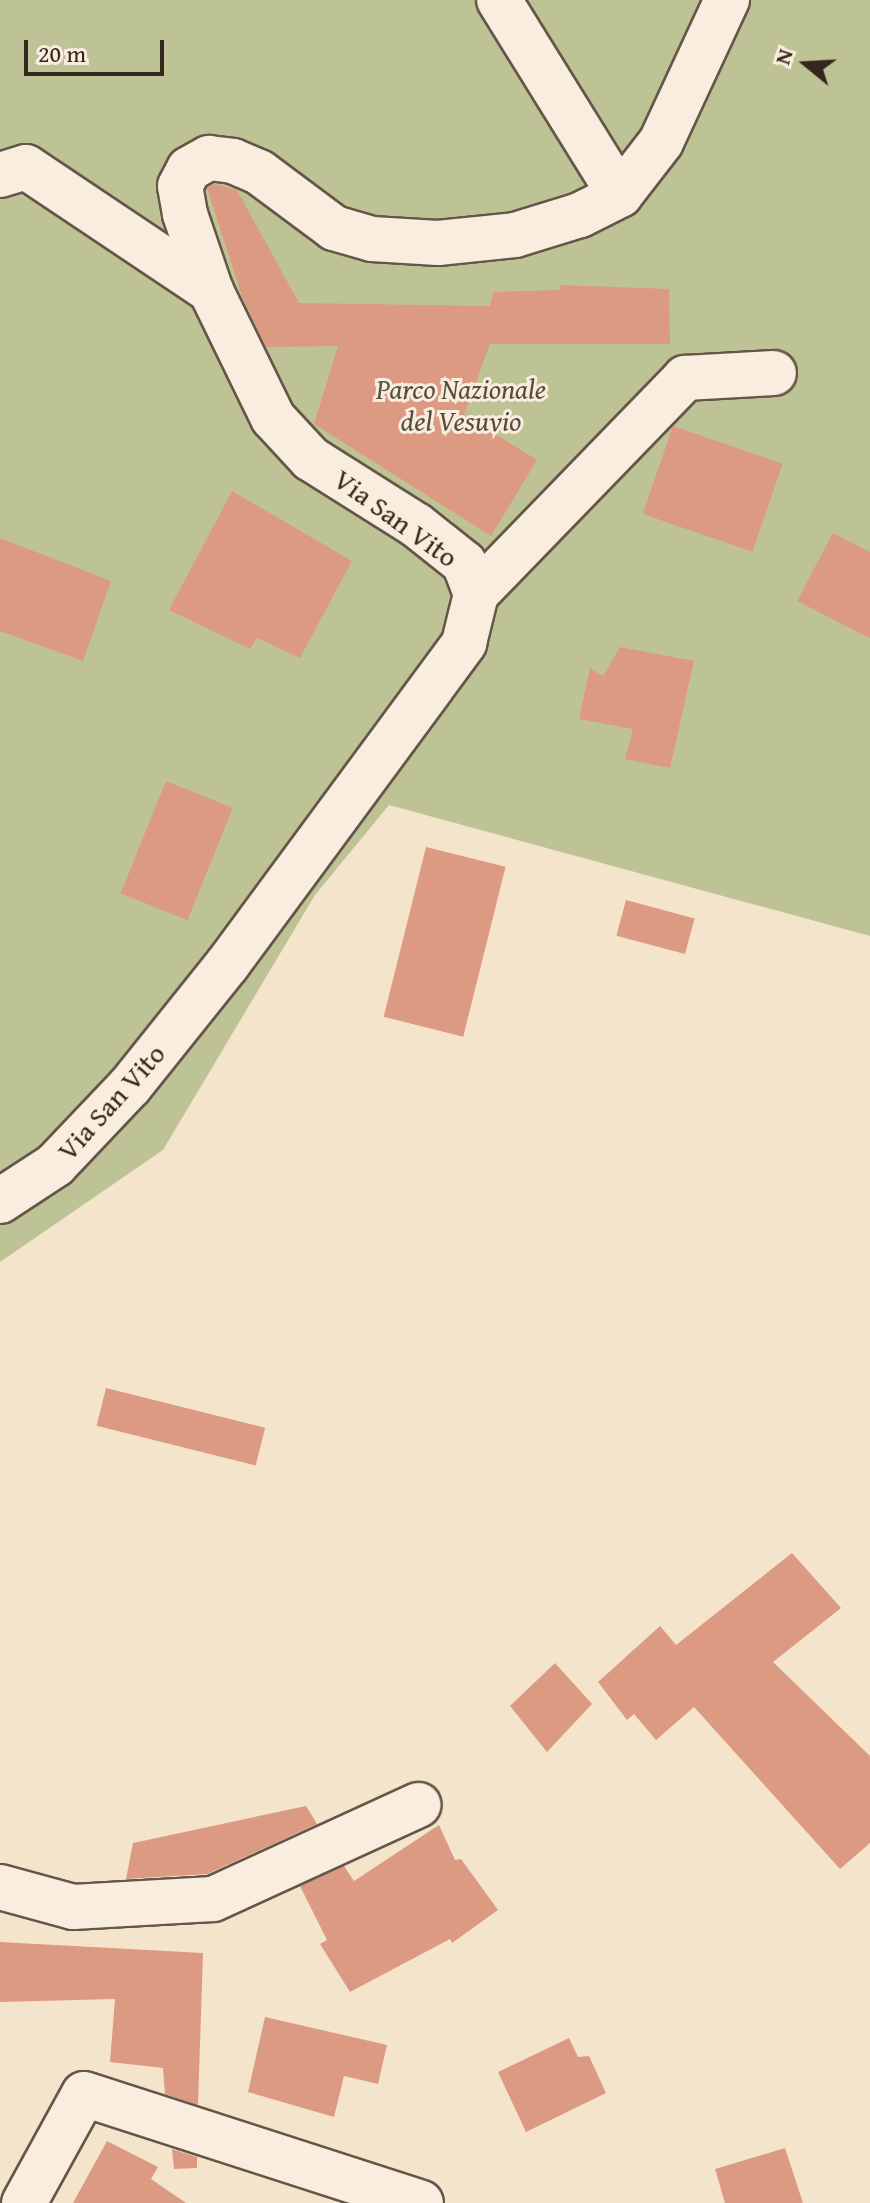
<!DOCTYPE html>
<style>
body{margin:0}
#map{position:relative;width:870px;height:2203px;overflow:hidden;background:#f4e4cc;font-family:"Gentium Book Plus",serif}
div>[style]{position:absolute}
.green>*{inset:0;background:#bec396}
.building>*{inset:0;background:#dd9a82;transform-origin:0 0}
.roads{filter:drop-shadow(2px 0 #655648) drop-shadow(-2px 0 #655648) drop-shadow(0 2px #655648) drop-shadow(0 -2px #655648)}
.minor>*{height:44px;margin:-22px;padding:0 22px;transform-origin:22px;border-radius:22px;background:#f8edde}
.tertiary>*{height:44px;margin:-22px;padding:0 22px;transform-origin:22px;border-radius:22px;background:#f8edde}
span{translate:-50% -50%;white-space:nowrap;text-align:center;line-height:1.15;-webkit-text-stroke:6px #f8edde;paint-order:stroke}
.park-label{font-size:28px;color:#574e3a;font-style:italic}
.street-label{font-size:28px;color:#35271c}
.north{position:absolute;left:766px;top:24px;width:80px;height:80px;-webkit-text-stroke:6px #f8edde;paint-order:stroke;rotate:288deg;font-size:22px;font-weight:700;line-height:32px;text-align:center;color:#35271c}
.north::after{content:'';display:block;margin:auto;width:28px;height:36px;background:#35271c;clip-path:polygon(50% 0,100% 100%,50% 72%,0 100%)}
.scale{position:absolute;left:24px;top:40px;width:140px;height:36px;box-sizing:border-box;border:4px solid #35271c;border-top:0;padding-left:10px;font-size:24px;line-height:28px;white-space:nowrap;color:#35271c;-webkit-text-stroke:6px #f8edde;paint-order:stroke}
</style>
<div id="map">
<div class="green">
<i style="clip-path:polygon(0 0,870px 0,870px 936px,389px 805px,315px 895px,163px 1150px,0 1262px)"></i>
</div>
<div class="building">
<i style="clip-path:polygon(214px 184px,237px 190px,299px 303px,490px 306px,493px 292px,559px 290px,560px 285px,669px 289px,670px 344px,490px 344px,464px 415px,537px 460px,491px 536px,314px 424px,338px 346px,266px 347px,243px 299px,207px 188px)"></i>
<i style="left:673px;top:426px;width:116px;height:93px;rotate:19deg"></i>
<i style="clip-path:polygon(232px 491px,352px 561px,300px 658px,257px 638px,250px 649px,169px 610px)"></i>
<i style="clip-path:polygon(833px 533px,870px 552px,870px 638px,797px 601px)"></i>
<i style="clip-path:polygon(0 538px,111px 581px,83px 661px,0 631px)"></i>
<i style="clip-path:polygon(620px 647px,694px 661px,670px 768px,625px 759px,633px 729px,579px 719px,590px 668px,603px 676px)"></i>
<i style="left:166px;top:781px;width:72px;height:121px;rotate:22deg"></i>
<i style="left:426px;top:847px;width:82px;height:175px;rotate:14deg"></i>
<i style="left:626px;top:900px;width:71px;height:37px;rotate:15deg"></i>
<i style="left:106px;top:1388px;width:164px;height:39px;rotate:14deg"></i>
<i style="clip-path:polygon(792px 1553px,841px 1608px,773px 1662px,870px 1756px,870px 1843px,840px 1869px,694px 1707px,656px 1740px,634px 1714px,627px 1720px,598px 1682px,660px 1626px,676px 1645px)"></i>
<i style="clip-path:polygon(555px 1663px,592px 1704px,547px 1752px,510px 1706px)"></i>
<i style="clip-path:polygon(306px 1806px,317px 1824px,207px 1874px,126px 1879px,133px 1843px)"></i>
<i style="clip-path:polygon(439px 1825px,455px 1860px,461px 1859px,498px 1910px,452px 1943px,450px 1939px,350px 1992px,320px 1944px,327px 1940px,300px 1886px,344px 1866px,354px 1881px)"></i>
<i style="clip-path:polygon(0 1942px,203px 1953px,198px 2105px,165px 2094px,163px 2068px,110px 2062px,115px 1999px,0 2002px)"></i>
<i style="clip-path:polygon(265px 2017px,387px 2045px,378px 2084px,344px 2076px,334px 2117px,248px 2092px)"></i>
<i style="clip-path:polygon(569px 2038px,578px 2057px,589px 2056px,606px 2093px,526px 2132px,498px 2072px)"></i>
<i style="clip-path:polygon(107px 2141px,158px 2167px,151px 2179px,186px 2203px,73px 2203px)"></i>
<i style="clip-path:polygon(785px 2148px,803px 2203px,725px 2203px,715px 2169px)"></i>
<i style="clip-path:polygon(172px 2149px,197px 2157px,197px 2168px,174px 2169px)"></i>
</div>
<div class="roads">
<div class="minor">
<i style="left:499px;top:0;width:229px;rotate:58.2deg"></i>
<i style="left:0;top:175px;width:27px;rotate:-17deg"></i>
<i style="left:26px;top:167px;width:223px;rotate:33.8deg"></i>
<i style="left:476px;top:594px;width:301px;rotate:-45.9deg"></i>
<i style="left:685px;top:378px;width:89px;rotate:-3.2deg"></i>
<i style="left:0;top:1887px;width:76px;rotate:15.3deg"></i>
<i style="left:73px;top:1907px;width:140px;rotate:-3.3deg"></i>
<i style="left:213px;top:1899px;width:226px;rotate:-24.6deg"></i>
<i style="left:24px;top:2203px;width:124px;rotate:-61.2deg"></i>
<i style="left:84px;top:2094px;width:354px;rotate:17.9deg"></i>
</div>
<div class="tertiary">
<i style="left:0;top:1201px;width:66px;rotate:-33.2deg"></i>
<i style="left:55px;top:1165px;width:109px;rotate:-46.5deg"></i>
<i style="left:130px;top:1086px;width:155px;rotate:-51.3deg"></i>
<i style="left:227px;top:965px;width:400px;rotate:-53.6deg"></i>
<i style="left:464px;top:643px;width:50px;rotate:-76.2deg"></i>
<i style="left:476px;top:594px;width:33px;rotate:-111deg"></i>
<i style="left:464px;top:563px;width:61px;rotate:-141.6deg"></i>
<i style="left:416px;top:525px;width:124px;rotate:-147.8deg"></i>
<i style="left:311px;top:459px;width:56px;rotate:-132.8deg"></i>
<i style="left:273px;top:418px;width:141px;rotate:-116deg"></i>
<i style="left:211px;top:291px;width:81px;rotate:-108.7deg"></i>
<i style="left:185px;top:214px;width:28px;rotate:-100deg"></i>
<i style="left:180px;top:186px;width:19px;rotate:-62deg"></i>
<i style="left:189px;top:169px;width:23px;rotate:-29deg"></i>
<i style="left:209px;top:158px;width:24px;rotate:7deg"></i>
<i style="left:233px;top:161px;width:28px;rotate:23deg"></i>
<i style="left:259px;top:172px;width:94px;rotate:36.7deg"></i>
<i style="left:334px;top:228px;width:40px;rotate:16deg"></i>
<i style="left:372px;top:239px;width:66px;rotate:3.5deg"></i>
<i style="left:438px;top:243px;width:77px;rotate:-5.9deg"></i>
<i style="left:515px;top:235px;width:68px;rotate:-17.1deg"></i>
<i style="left:580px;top:215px;width:45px;rotate:-26.6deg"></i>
<i style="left:620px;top:195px;width:67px;rotate:-52.3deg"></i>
<i style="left:661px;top:142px;width:157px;rotate:-65.1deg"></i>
</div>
</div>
<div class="park-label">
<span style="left:461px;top:405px">Parco Nazionale<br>del Vesuvio</span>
</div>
<div class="street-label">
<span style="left:396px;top:518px;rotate:36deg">Via San Vito</span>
<span style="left:111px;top:1102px;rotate:-48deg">Via San Vito</span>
</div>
<div class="north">N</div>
<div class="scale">20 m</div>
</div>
